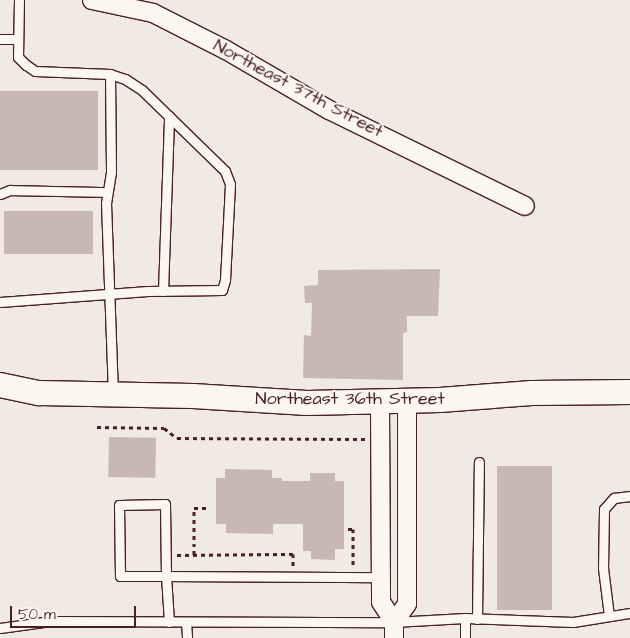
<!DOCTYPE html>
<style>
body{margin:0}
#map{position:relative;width:630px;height:638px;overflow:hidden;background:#f0eae0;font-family:"Architects Daughter",sans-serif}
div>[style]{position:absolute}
.building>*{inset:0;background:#c8b8b3;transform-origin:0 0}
.path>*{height:3px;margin-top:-1.5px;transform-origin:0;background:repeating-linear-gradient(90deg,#4a1f2b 0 4px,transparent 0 8px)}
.roads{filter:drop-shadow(1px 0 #4a1f2b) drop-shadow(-1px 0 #4a1f2b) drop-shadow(0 1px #4a1f2b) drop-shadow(0 -1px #4a1f2b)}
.service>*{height:9px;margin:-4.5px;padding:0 4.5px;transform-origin:4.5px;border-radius:4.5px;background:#fbf7ec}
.minor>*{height:18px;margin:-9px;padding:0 9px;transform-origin:9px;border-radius:9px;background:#fbf7ec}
.secondary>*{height:24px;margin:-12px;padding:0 12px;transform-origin:12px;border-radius:12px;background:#fbf7ec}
span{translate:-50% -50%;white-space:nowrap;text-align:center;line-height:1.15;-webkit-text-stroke:4px #fbf7ec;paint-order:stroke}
.street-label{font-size:18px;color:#4a1f2b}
.scale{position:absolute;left:10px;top:606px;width:126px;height:22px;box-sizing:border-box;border:2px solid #4a1f2b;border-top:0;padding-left:6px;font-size:15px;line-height:18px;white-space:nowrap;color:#4a1f2b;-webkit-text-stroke:4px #fbf7ec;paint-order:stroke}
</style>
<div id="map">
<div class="building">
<i style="left:0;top:91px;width:98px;height:79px"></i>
<i style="left:4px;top:211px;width:89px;height:43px"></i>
<i style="clip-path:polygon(440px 269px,438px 316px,407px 316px,407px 332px,403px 333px,403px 380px,303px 378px,304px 335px,311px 336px,312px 303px,305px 303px,304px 286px,318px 285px,318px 270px)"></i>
<i style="left:109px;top:437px;width:47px;height:40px;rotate:1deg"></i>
<i style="left:497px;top:466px;width:55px;height:144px"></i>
<i style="clip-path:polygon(225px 469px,272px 470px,272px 478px,282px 478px,282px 481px,310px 481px,310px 473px,335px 473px,335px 481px,344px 481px,344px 549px,335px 549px,335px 560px,311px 559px,311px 551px,303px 551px,303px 524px,273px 524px,273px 534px,226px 533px,226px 524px,216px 524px,216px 478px,225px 478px)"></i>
</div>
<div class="path">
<i style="left:97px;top:427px;width:67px;rotate:0.9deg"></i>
<i style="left:164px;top:428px;width:16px;rotate:38deg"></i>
<i style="left:177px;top:438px;width:188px;rotate:0.3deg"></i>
<i style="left:348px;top:529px;width:5px"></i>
<i style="left:353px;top:529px;width:37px;rotate:90deg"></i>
<i style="left:177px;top:555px;width:116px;rotate:-0.5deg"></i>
<i style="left:293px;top:554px;width:12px;rotate:90deg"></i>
<i style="left:194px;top:555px;width:47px;rotate:-90deg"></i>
<i style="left:194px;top:508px;width:16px"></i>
</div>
<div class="roads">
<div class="service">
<i style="left:0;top:39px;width:18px"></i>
<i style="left:110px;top:74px;width:98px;rotate:89.4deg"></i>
<i style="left:111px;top:172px;width:31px;rotate:99deg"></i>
<i style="left:106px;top:203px;width:191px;rotate:87.9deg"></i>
<i style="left:0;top:194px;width:11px;rotate:-22deg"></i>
<i style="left:10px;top:190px;width:97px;rotate:1.2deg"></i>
<i style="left:163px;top:291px;width:175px;rotate:-88deg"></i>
<i style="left:0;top:302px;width:148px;rotate:-4.3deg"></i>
<i style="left:148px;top:291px;width:74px;rotate:-0.8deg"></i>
<i style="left:222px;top:290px;width:10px;rotate:-73deg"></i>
<i style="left:225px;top:280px;width:96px;rotate:-87deg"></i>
<i style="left:230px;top:184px;width:14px;rotate:-111deg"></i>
<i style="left:225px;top:171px;width:116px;rotate:-135.7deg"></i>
<i style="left:142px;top:90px;width:20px;rotate:-147deg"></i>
<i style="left:125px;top:79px;width:16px;rotate:-162deg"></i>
<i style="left:110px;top:74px;width:75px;rotate:-177.7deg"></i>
<i style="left:35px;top:71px;width:11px;rotate:-146deg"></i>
<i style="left:26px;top:65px;width:11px;rotate:-135deg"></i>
<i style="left:18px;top:57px;width:57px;rotate:-89deg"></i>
<i style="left:165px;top:504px;width:72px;rotate:89.2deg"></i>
<i style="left:166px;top:576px;width:46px;rotate:180deg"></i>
<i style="left:120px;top:576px;width:71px;rotate:-90.8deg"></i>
<i style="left:119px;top:505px;width:46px;rotate:-1.2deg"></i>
<i style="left:609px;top:616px;width:48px;rotate:-97.1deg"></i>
<i style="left:603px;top:568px;width:59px;rotate:-89deg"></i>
<i style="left:604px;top:509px;width:15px;rotate:-48deg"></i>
<i style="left:614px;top:498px;width:16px;rotate:-7deg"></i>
<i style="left:465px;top:618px;width:20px;rotate:90deg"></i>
<i style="left:477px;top:619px;width:157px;rotate:-89.3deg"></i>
<i style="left:169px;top:622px;width:46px;rotate:-93.7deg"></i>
<i style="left:166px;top:576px;width:215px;rotate:0.3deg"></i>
<i style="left:186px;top:622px;width:16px;rotate:86deg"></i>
<i style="left:0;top:628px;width:51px;rotate:-7.8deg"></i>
<i style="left:51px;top:621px;width:343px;rotate:0.2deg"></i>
<i style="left:394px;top:622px;width:71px;rotate:-3.2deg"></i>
<i style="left:465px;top:618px;width:108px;rotate:2.1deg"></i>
<i style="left:573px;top:622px;width:58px;rotate:-9deg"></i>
</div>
<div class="minor">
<i style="left:92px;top:0;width:62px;rotate:12deg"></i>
<i style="left:153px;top:13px;width:82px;rotate:26.9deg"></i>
<i style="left:226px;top:50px;width:119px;rotate:30.2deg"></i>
<i style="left:329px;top:110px;width:218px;rotate:26.1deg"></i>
<i style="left:380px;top:402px;width:200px;rotate:89.7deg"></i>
<i style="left:381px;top:602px;width:24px;rotate:57deg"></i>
<i style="left:394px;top:622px;width:16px;rotate:90deg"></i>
<i style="left:394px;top:622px;width:22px;rotate:-54deg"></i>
<i style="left:407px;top:604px;width:203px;rotate:-90deg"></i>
</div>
<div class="secondary">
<i style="left:0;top:385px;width:40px;rotate:12deg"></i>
<i style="left:39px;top:393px;width:154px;rotate:1.1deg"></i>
<i style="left:193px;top:396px;width:114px;rotate:3.5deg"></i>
<i style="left:307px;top:403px;width:133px;rotate:-1.3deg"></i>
<i style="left:440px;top:400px;width:92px;rotate:-4.4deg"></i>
<i style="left:532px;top:393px;width:98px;rotate:-0.6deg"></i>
</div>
</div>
<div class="street-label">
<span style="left:298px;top:89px;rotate:28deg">Northeast 37th Street</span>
<span style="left:350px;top:399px">Northeast 36th Street</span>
</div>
<div class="scale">50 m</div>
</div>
